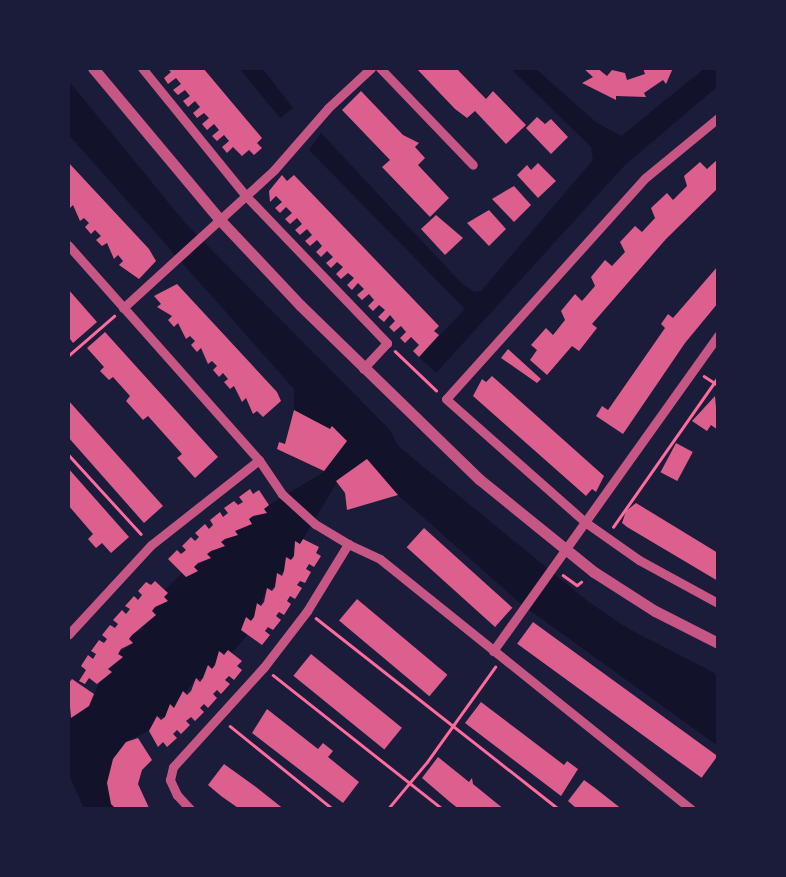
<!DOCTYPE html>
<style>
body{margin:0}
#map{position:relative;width:786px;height:877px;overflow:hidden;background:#1b1b3a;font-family:"Asap Condensed",sans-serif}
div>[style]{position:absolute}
.water>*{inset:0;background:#12122b}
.building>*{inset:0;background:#dd5f8e;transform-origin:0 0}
.path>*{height:2.5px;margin:-1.25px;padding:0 1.25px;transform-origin:1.25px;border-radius:1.25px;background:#ff6b9d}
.minor>*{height:9px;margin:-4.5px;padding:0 4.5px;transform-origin:4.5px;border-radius:4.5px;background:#c65784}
.tertiary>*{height:11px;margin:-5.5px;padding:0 5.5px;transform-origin:5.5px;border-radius:5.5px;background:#c65784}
span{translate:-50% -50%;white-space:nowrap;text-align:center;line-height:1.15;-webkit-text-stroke:8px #1b1b3a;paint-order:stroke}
.frame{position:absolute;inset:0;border:70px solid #1b1b3a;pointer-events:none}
</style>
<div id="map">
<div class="water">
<i style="clip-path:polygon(239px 68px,262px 68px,293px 108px,280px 118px)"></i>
<i style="clip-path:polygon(510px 68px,535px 68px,597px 123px,621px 136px,705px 68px,718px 68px,718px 86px,625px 165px,436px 373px,419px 357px,465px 309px,309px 150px,321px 133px,462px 284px,475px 292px,481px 291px,593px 160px,591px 147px)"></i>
<i style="clip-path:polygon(68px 80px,186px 224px,390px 430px,398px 446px,586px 600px,627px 628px,718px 675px,718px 746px,521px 604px,398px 495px,366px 459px,339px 479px,300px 544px,295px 542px,294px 556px,291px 560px,286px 558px,284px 571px,277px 574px,275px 587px,267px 589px,254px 617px,251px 621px,246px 618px,241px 629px,248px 634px,232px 653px,219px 652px,215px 665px,212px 669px,207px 665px,203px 678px,195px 679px,178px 704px,174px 708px,170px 705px,165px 717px,157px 717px,148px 731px,126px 742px,114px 759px,108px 784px,111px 804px,117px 809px,84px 809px,68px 772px,68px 715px,89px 706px,101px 679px,112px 672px,108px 669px,111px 664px,122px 658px,118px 654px,133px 643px,129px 639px,132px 635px,144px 629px,140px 625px,155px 615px,152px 611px,155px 607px,167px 602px,165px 590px,182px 573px,186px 577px,197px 571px,194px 567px,210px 559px,207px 554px,211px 551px,224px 547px,221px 542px,225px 539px,237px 535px,235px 530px,251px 524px,249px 519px,266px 513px,264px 509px,269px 505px,324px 472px,347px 441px,332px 427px,330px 429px,294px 410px,294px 389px,68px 134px)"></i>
</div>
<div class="building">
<i style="clip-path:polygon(167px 68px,203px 68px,262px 138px,257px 143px,262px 148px,254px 155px,249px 150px,242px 156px,233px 147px,227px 153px,222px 147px,229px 141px,224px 135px,217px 141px,212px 136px,219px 130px,214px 124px,207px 130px,202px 124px,209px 118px,204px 113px,197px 118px,193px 113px,200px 107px,195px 101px,188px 107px,183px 101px,190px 96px,185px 90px,178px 95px,173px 90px,181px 84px,176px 78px,168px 84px,164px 78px,171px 72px)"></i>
<i style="clip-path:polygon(416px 68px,456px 68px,486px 99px,493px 91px,526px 125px,506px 144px,475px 111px,467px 118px,455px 109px)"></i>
<i style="clip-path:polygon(583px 68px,597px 68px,607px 76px,612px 70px,625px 73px,627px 80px,645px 74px,643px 68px,673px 68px,666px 84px,663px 80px,644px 93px,646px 97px,616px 96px,616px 100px,582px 83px,593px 77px)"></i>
<i style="clip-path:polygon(361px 91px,403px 135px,419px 143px,415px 147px,425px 158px,418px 165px,449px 198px,430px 217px,382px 167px,390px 160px,342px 110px)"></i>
<i style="clip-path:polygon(537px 117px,545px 124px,551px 119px,568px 137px,551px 154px,526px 128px)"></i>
<i style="clip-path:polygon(718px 159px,718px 188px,666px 239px,592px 324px,597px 328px,579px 351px,572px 346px,547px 375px,530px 360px,537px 350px,531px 345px,546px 328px,553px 335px,565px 320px,561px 311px,575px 294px,582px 301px,595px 286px,591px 277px,605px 260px,612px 266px,625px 252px,620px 242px,635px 226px,642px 232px,655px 218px,651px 208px,667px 193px,673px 200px,687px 186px,684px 176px,700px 162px,707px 169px)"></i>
<i style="clip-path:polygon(68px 162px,149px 249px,156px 261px,139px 279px,119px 265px,123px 261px,118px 255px,114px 259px,107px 243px,102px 246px,96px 240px,101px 236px,95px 230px,91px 234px,85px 227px,89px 223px,84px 218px,80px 221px,73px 205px,68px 210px)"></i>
<i style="clip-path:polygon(538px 163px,556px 181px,538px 198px,517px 175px,527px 165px,531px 170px)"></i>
<i style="clip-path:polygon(282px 175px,287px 181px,294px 175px,439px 326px,434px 331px,439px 335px,419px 357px,413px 351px,419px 345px,411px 337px,405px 343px,400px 338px,406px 332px,401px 326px,394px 332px,389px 327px,395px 321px,390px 315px,384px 322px,378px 317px,385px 310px,379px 305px,373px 311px,368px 306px,374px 300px,369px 294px,362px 300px,357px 295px,364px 289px,358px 283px,352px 290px,347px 285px,354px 278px,348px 273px,341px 279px,336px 274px,343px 267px,337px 262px,331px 268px,326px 263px,333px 257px,327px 251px,321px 257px,316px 252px,322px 246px,317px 240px,310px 246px,305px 241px,312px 235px,307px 229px,300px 235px,295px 230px,302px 224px,297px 218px,290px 224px,285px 219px,292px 213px,286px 207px,280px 213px,275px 208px,282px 202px,276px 196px,270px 202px,269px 191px)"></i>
<i style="clip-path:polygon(514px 186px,531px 205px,514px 222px,492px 199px)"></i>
<i style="clip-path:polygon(489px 210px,506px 229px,489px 246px,467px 223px)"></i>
<i style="clip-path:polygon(436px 215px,463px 238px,445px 255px,421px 229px)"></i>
<i style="clip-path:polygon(718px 266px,718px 303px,685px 343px,623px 434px,596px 416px,602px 406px,608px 410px,665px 328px,661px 324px,668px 314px,673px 318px)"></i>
<i style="clip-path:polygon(177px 284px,277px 392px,281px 401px,263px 417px,257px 411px,253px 414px,246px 398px,242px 402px,234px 386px,230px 389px,224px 382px,228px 379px,223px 373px,219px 377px,213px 370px,217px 366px,212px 361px,208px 364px,201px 348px,197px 352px,191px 345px,195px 341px,190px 336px,186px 339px,178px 323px,174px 327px,168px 320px,172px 316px,157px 307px,161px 304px,154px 296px)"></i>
<i style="clip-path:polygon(68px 289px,97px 322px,73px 343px,68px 336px)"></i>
<i style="clip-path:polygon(105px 332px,218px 457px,195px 478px,177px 458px,182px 454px,148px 416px,143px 420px,126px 401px,130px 396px,113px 377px,109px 380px,100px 371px,104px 367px,87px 348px)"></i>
<i style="clip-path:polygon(508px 349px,541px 379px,537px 383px,501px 358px)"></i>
<i style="clip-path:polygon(492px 376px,604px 476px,596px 492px,592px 489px,586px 496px,473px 396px,482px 379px,486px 382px)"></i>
<i style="clip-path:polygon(715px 396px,718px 430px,711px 425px,707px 431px,692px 421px)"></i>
<i style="clip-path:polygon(68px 400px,163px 506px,144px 523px,68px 437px)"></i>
<i style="clip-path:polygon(294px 410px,330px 429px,332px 426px,347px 441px,324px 471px,277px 449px,279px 442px,285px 444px)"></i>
<i style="left:676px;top:443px;width:19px;height:33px;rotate:28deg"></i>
<i style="clip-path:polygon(367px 459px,398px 495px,347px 510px,345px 493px,336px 481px)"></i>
<i style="clip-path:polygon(68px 468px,129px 537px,111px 553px,102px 543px,96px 548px,88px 539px,93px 534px,68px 505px)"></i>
<i style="clip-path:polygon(250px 489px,253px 494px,259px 490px,269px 505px,264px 509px,267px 513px,253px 516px,249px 519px,252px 524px,235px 531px,238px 535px,225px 539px,221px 542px,225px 546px,211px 551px,207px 554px,211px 558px,198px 563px,194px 567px,198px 571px,186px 577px,168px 559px,177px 550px,181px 554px,186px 550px,182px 546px,191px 537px,195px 541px,199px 537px,195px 533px,205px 524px,209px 529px,213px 525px,210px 520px,220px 512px,223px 517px,228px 513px,224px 508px,234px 501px,238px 505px,243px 502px,239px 497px)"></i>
<i style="clip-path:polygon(636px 503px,718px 553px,718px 581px,627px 527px,622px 523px,626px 511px)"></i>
<i style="left:424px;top:528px;width:119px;height:26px;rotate:42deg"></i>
<i style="clip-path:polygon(303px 539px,319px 547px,316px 553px,321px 556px,314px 567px,309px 564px,306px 569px,311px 572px,305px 583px,300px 581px,297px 585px,302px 588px,295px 599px,290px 596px,287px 601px,291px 604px,284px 615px,279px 612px,276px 616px,281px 620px,273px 630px,268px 627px,265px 631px,270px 635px,262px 645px,241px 630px,246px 617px,251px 621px,254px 617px,257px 603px,261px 606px,264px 602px,267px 588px,272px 591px,275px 587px,277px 573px,282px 576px,284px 571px,286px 557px,291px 560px,294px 556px,295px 541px,300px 544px)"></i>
<i style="clip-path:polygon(155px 581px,168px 593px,164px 597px,168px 601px,155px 607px,152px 611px,156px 615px,132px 635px,129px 639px,133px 643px,121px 649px,118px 654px,123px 657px,108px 669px,112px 672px,97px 684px,89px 678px,85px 684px,79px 681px,86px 670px,81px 666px,88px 655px,93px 659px,96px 654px,91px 651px,99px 640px,104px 643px,107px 639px,102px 635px,110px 625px,115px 628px,118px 624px,113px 620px,122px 610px,126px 614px,130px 609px,125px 606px,134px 596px,138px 600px,142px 595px,138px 591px,146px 582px,151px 585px)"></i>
<i style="left:357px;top:599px;width:118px;height:28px;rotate:40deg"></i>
<i style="left:533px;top:622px;width:228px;height:27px;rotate:36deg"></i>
<i style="clip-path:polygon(228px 650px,242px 661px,237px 666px,242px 670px,234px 680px,229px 676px,225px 680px,230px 684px,221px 694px,217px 690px,213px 694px,217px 698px,208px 708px,204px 704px,200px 708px,204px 712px,195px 721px,191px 717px,186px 721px,190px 725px,181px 734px,177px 730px,173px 734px,177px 738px,167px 747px,163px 742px,158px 747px,149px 731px,157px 716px,161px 720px,165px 717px,170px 704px,174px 708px,183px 691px,187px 695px,191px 691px,196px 678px,200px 682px,203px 678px,208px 665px,212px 669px,215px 665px,219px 651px,224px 655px)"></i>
<i style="left:311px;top:654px;width:117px;height:28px;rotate:39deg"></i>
<i style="clip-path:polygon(72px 679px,94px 694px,89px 706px,71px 718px,68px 684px)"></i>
<i style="clip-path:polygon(481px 702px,564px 765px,567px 761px,578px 769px,561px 796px,465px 723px)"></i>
<i style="clip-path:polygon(267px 709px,318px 749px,323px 743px,333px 751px,328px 757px,359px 782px,343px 803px,252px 733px)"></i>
<i style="clip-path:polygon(138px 738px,152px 760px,142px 770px,138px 784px,150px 810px,117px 810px,111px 804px,107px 783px,113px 759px,126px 742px)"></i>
<i style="clip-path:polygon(438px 757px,469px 782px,472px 778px,473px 784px,505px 810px,460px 810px,450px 802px,422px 778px)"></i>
<i style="clip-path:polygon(224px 764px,256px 787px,285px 810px,241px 810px,221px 796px,208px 785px)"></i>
<i style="clip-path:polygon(584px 780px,595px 788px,623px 810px,576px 808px,568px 801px)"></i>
</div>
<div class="path">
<i style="left:395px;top:351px;width:57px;rotate:43.6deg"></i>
<i style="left:68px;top:356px;width:61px;rotate:-41deg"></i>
<i style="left:704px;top:376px;width:17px;rotate:33deg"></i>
<i style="left:68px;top:454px;width:108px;rotate:47.6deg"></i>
<i style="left:613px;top:527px;width:183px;rotate:-55deg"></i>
<i style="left:563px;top:575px;width:17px;rotate:36deg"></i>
<i style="left:577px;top:585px;width:5px;rotate:-37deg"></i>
<i style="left:316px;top:618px;width:310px;rotate:38.2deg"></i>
<i style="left:273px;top:675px;width:218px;rotate:38.3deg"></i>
<i style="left:230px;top:726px;width:134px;rotate:38.9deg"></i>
<i style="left:387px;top:810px;width:62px;rotate:-50.2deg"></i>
<i style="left:427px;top:762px;width:117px;rotate:-54.4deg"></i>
</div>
<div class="minor">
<i style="left:142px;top:68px;width:165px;rotate:50.9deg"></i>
<i style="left:246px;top:196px;width:204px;rotate:46.2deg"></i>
<i style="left:387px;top:343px;width:35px;rotate:133deg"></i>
<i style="left:380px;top:68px;width:134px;rotate:46.2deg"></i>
<i style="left:718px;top:118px;width:94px;rotate:140.6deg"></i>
<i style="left:645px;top:178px;width:297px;rotate:132deg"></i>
<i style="left:446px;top:399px;width:186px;rotate:41.5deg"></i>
<i style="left:585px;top:522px;width:66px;rotate:35.1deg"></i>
<i style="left:639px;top:560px;width:90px;rotate:28.6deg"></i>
<i style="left:68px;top:245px;width:288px;rotate:48.4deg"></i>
<i style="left:259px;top:460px;width:137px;rotate:141.8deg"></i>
<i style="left:151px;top:545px;width:122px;rotate:132.7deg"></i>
<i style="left:123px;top:308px;width:205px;rotate:-42.4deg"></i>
<i style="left:274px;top:170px;width:82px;rotate:-48.9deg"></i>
<i style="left:328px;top:108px;width:59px;rotate:-42.9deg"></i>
<i style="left:259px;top:460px;width:41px;rotate:55.9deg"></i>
<i style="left:282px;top:494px;width:45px;rotate:42.3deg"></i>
<i style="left:315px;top:524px;width:39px;rotate:31deg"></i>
<i style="left:493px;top:651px;width:388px;rotate:-54.5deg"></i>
<i style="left:191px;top:810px;width:21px;rotate:-133deg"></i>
<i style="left:177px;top:795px;width:17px;rotate:-115deg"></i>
<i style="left:170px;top:780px;width:13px;rotate:-77deg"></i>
<i style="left:173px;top:767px;width:135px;rotate:-47.7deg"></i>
<i style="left:264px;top:667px;width:71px;rotate:-52.5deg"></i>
<i style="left:307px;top:611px;width:79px;rotate:-58.5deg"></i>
<i style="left:348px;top:544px;width:35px;rotate:25deg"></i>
<i style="left:380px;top:559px;width:400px;rotate:38.8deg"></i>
</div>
<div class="tertiary">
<i style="left:93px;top:68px;width:198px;rotate:50.1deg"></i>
<i style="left:220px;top:220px;width:117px;rotate:46.7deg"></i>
<i style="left:300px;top:305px;width:250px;rotate:44.2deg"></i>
<i style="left:479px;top:479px;width:148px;rotate:39deg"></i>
<i style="left:594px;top:572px;width:72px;rotate:32.6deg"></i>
<i style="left:655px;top:611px;width:71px;rotate:26.9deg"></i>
</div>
<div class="frame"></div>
</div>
